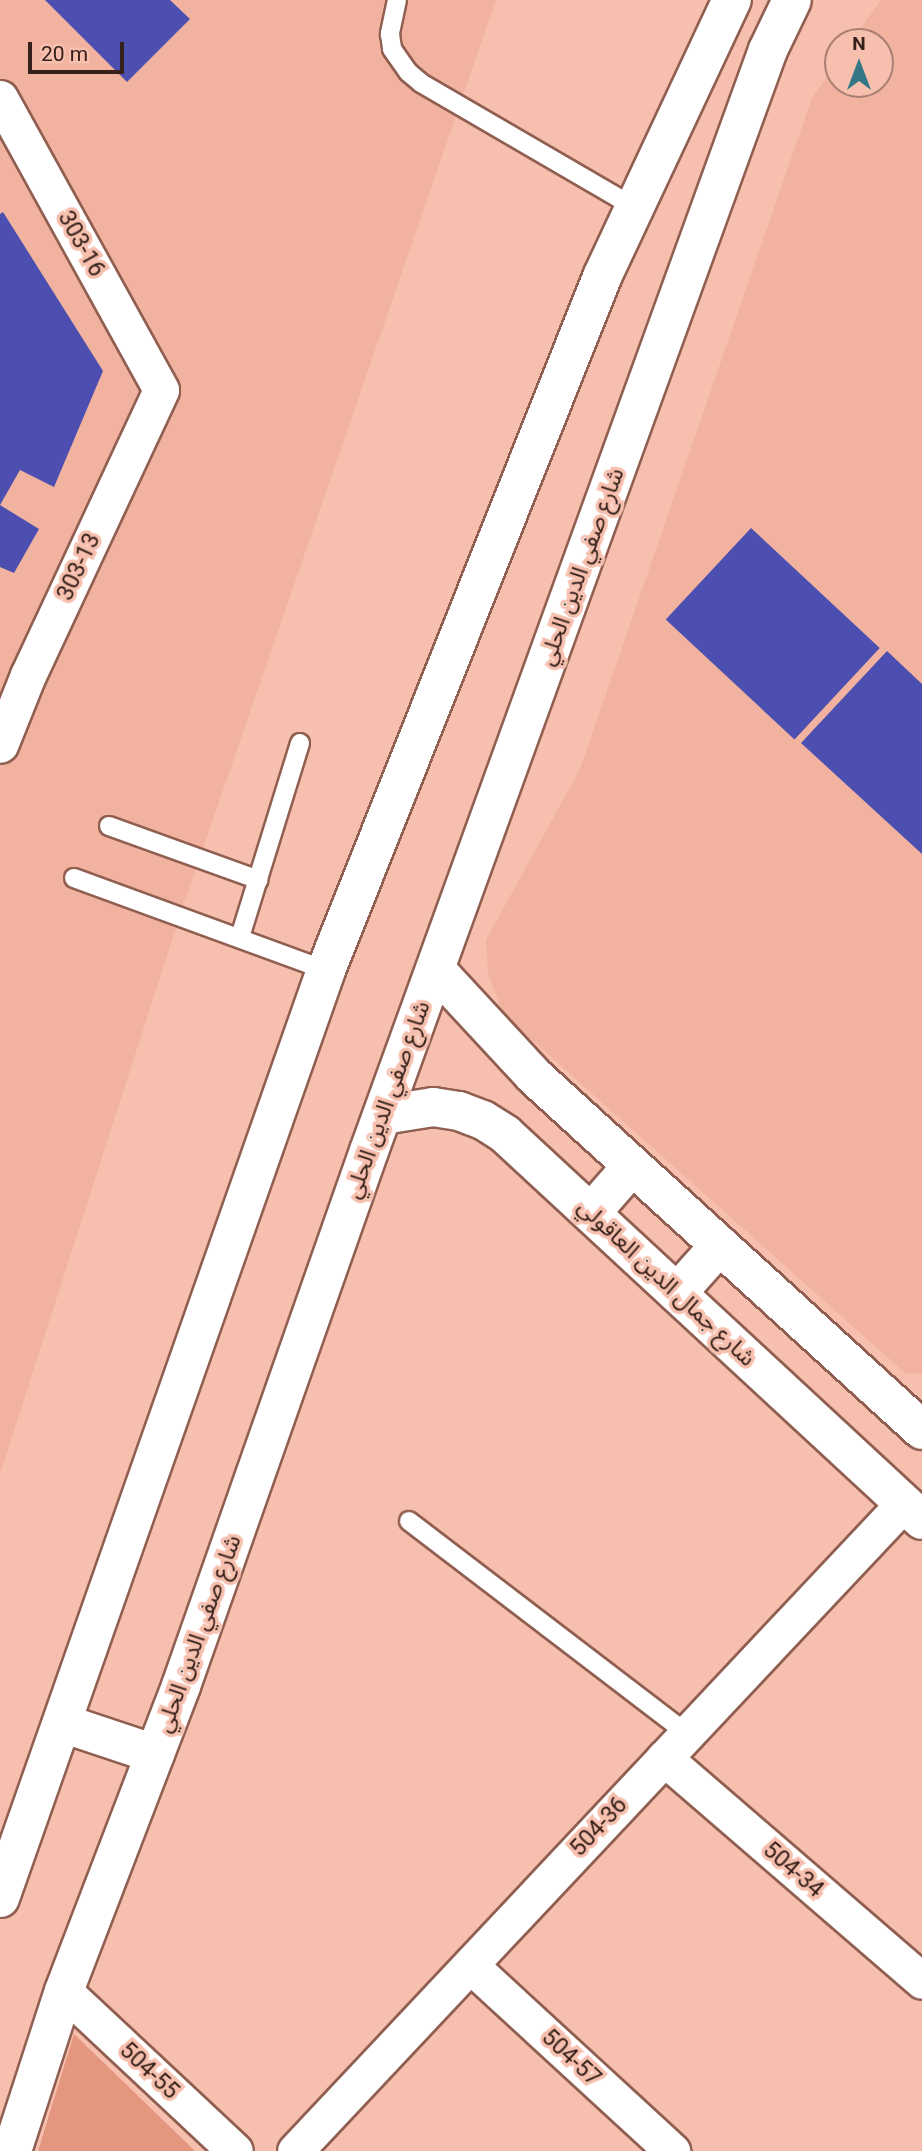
<!DOCTYPE html>
<meta charset="utf-8">
<style>
body{margin:0}
#map{position:relative;width:922px;height:2151px;overflow:hidden;background:#f6bfae;font-family:Roboto,"Noto Sans Arabic",sans-serif}
div>[style]{position:absolute}
.built>*{inset:0;background:#f1b3a0}
.green>*{inset:0;background:#e4967e}
.building>*{inset:0;background:#4c4faf;transform-origin:0 0}
.roads{filter:drop-shadow(2px 0 #905f51) drop-shadow(-2px 0 #905f51) drop-shadow(0 2px #905f51) drop-shadow(0 -2px #905f51)}
.lane>*{height:18px;margin:-9px;padding:0 9px;transform-origin:9px;border-radius:9px;background:#fff}
.street>*{height:35px;margin:-17.5px;padding:0 17.5px;transform-origin:17.5px;border-radius:17.5px;background:#fff}
.secondary>*{height:38px;margin:-19px;padding:0 19px;transform-origin:19px;border-radius:19px;background:#fff}
.primary>*{height:38px;margin:-19px;padding:0 19px;transform-origin:19px;border-radius:19px;background:#fff}
span{translate:-50% -50%;white-space:nowrap;text-align:center;line-height:1.15;-webkit-text-stroke:7px #f6bfae;paint-order:stroke}
.street-label{font-size:23px;color:#35201a}
.north{position:absolute;left:824px;top:28px;width:70px;height:70px;box-sizing:border-box;background:#f6bfae;border:2px solid #a97f73;border-radius:50%;rotate:0deg;font-size:19px;font-weight:700;line-height:28px;text-align:center;color:#35201a}
.north::after{content:'';display:block;margin:auto;width:24px;height:32px;background:#337687;clip-path:polygon(50% 0,100% 100%,50% 72%,0 100%)}
.scale{position:absolute;left:28px;top:42px;width:96px;height:32px;box-sizing:border-box;border:4px solid #35201a;border-top:0;padding-left:9px;font-size:21px;line-height:24px;white-space:nowrap;color:#35201a;-webkit-text-stroke:5px #f6bfae;paint-order:stroke}
</style>
<div id="map">
<div class="built">
<i style="clip-path:polygon(0 0,496px 0,182px 909px,0 1474px)"></i>
<i style="clip-path:polygon(881px 0,922px 0,922px 1374px,905px 1373px,503px 1014px,488px 973px,486px 940px,580px 769px,812px 98px,838px 61px,838px 84px,880px 84px,880px 42px,851px 42px)"></i>
</div>
<div class="green">
<i style="clip-path:polygon(74px 2034px,195px 2151px,38px 2151px)"></i>
</div>
<div class="building">
<i style="clip-path:polygon(45px 0,170px 0,190px 19px,127px 82px)"></i>
<i style="clip-path:polygon(3px 212px,103px 371px,54px 487px,20px 470px,0 505px,0 214px)"></i>
<i style="clip-path:polygon(0 505px,39px 529px,14px 573px,0 567px)"></i>
<i style="left:751px;top:528px;width:176px;height:125px;rotate:43deg"></i>
<i style="clip-path:polygon(887px 651px,922px 684px,922px 854px,801px 743px)"></i>
</div>
<div class="roads">
<div class="lane">
<i style="left:397px;top:0;width:35px;rotate:102deg"></i>
<i style="left:390px;top:34px;width:15px;rotate:82deg"></i>
<i style="left:392px;top:49px;width:28px;rotate:55deg"></i>
<i style="left:408px;top:72px;width:17px;rotate:40deg"></i>
<i style="left:421px;top:83px;width:246px;rotate:30.2deg"></i>
<i style="left:109px;top:826px;width:159px;rotate:19.8deg"></i>
<i style="left:74px;top:878px;width:268px;rotate:20.1deg"></i>
<i style="left:240px;top:937px;width:203px;rotate:-72.8deg"></i>
<i style="left:409px;top:1521px;width:351px;rotate:37.4deg"></i>
</div>
<div class="street">
<i style="left:0;top:98px;width:333px;rotate:61.1deg"></i>
<i style="left:161px;top:390px;width:315px;rotate:115deg"></i>
<i style="left:28px;top:675px;width:75px;rotate:111.8deg"></i>
<i style="left:664px;top:1758px;width:341px;rotate:40.8deg"></i>
<i style="left:470px;top:1965px;width:275px;rotate:42.6deg"></i>
<i style="left:64px;top:1991px;width:234px;rotate:43.1deg"></i>
<i style="left:295px;top:2151px;width:889px;rotate:-46.78deg"></i>
</div>
<div class="secondary">
<i style="left:436px;top:970px;width:144px;rotate:47.2deg"></i>
<i style="left:534px;top:1076px;width:525px;rotate:42.38deg"></i>
<i style="left:383px;top:1115px;width:51px;rotate:-9.1deg"></i>
<i style="left:433px;top:1107px;width:26px;rotate:9deg"></i>
<i style="left:459px;top:1111px;width:26px;rotate:21deg"></i>
<i style="left:483px;top:1120px;width:26px;rotate:32deg"></i>
<i style="left:505px;top:1134px;width:568px;rotate:42.79deg"></i>
<i style="left:591px;top:1213px;width:62px;rotate:-48.9deg"></i>
<i style="left:677px;top:1293px;width:64px;rotate:-48.1deg"></i>
</div>
<div class="primary">
<i style="left:62px;top:1723px;width:98px;rotate:18.4deg"></i>
<i style="left:0;top:1898px;width:984px;rotate:-70.64deg"></i>
<i style="left:326px;top:970px;width:746px;rotate:-68.28deg"></i>
<i style="left:602px;top:277px;width:306px;rotate:-64.9deg"></i>
<i style="left:12px;top:2151px;width:168px;rotate:-72deg"></i>
<i style="left:64px;top:1991px;width:327px;rotate:-69deg"></i>
<i style="left:181px;top:1686px;width:567px;rotate:-70.64deg"></i>
<i style="left:369px;top:1151px;width:1171px;rotate:-70.08deg"></i>
<i style="left:768px;top:50px;width:55px;rotate:-64.4deg"></i>
</div>
</div>
<div class="street-label">
<span style="left:81px;top:244px;rotate:61deg">303-16</span>
<span style="left:79px;top:567px;rotate:-65deg">303-13</span>
<span style="left:582px;top:567px;rotate:-70deg">شارع صفي الدين الحلي</span>
<span style="left:388px;top:1100px;rotate:-70deg">شارع صفي الدين الحلي</span>
<span style="left:666px;top:1283px;rotate:43deg">شارع جمال الدين العاقولي</span>
<span style="left:199px;top:1634px;rotate:-70deg">شارع صفي الدين الحلي</span>
<span style="left:599px;top:1827px;rotate:-47deg">504-36</span>
<span style="left:793px;top:1870px;rotate:41deg">504-34</span>
<span style="left:571px;top:2058px;rotate:43deg">504-57</span>
<span style="left:149px;top:2071px;rotate:43deg">504-55</span>
</div>
<div class="north">N</div>
<div class="scale">20 m</div>
</div>
